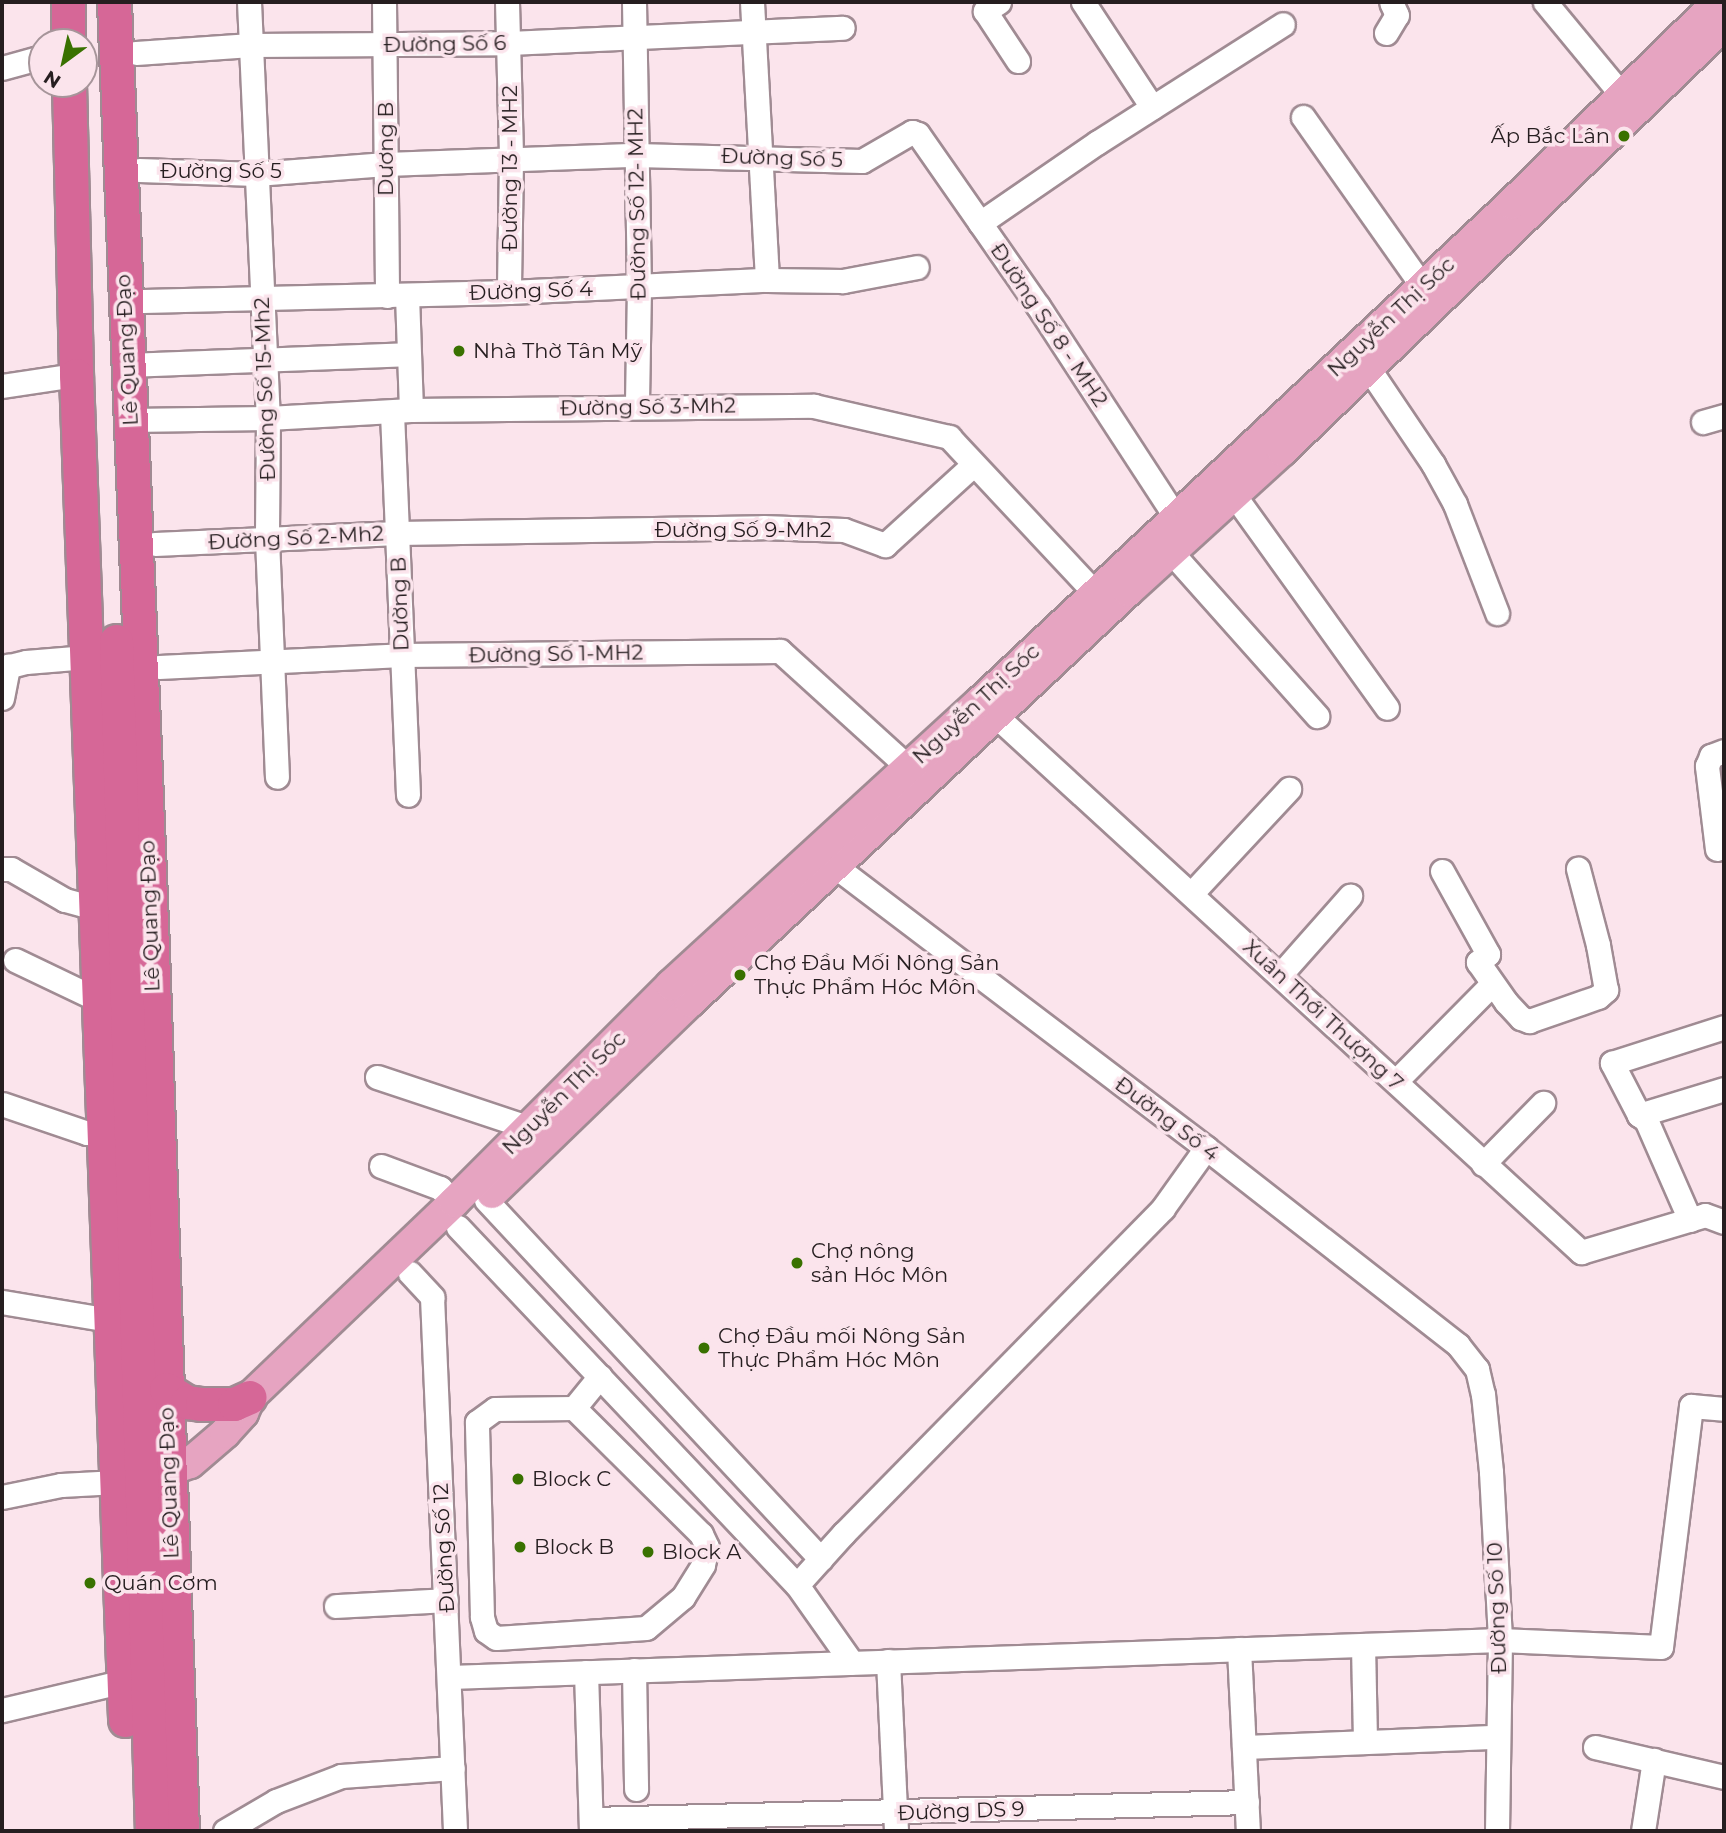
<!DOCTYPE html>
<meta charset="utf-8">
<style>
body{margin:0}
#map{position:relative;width:1726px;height:1833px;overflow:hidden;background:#fbe4ec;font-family:Montserrat,sans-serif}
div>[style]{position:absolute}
.roads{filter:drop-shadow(2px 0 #a08b93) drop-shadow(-2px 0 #a08b93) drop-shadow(0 2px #a08b93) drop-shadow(0 -2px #a08b93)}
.minor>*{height:23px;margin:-11.5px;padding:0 11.5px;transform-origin:11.5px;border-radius:11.5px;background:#fff}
.major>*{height:30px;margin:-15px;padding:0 15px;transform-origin:15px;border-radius:15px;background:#e6a4c1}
.highway>*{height:33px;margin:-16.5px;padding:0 16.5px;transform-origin:16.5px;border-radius:16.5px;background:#d66797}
.dots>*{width:19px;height:19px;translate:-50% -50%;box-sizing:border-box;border:4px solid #fbe4ec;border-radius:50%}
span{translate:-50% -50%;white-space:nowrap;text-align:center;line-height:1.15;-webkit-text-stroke:7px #fbe4ec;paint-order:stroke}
.street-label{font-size:21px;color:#261e20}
.poi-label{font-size:21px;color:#261e20}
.right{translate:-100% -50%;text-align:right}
.left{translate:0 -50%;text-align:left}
.frame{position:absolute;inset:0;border:4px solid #261e20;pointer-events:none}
.north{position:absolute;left:28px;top:28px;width:70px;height:70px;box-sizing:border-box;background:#fbe4ec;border:2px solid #a6959a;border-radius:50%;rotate:213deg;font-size:19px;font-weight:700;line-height:28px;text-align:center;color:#261e20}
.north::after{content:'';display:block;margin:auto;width:24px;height:32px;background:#397100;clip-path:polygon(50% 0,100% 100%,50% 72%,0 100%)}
</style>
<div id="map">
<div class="roads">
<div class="minor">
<i style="left:249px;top:2px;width:416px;rotate:87.4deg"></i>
<i style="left:268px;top:418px;width:121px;rotate:90.5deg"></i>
<i style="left:267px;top:539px;width:238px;rotate:87.6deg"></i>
<i style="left:384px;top:2px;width:294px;rotate:89.4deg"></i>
<i style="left:507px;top:2px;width:157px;rotate:88.5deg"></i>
<i style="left:511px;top:159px;width:133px;rotate:90.9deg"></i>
<i style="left:634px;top:2px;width:285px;rotate:89deg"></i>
<i style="left:639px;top:287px;width:119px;rotate:91deg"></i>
<i style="left:752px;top:2px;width:278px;rotate:86.9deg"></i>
<i style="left:999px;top:2px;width:17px;rotate:147deg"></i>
<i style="left:985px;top:11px;width:60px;rotate:56.6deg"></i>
<i style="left:1083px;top:2px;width:126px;rotate:56.7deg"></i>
<i style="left:1545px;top:2px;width:119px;rotate:50.4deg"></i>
<i style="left:1386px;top:33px;width:21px;rotate:-59deg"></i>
<i style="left:1397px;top:15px;width:14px;rotate:-115deg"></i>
<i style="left:136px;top:53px;width:115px;rotate:-4deg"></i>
<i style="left:251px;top:45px;width:258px;rotate:-0.4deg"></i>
<i style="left:509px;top:43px;width:334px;rotate:-2.6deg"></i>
<i style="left:2px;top:68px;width:41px;rotate:-15.4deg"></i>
<i style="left:1303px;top:117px;width:208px;rotate:54.8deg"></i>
<i style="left:139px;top:170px;width:117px;rotate:2deg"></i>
<i style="left:256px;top:174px;width:130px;rotate:-4.4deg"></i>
<i style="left:386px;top:164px;width:250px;rotate:-2.1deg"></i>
<i style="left:636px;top:155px;width:226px;rotate:1.5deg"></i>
<i style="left:862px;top:161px;width:58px;rotate:-30.1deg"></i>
<i style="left:912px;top:132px;width:6px;rotate:18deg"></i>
<i style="left:918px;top:134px;width:210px;rotate:55.1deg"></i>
<i style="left:1038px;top:306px;width:253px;rotate:56.9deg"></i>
<i style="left:980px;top:223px;width:143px;rotate:-34.5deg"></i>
<i style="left:1098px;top:142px;width:219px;rotate:-32.5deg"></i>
<i style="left:407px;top:295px;width:115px;rotate:88deg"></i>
<i style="left:143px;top:301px;width:366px;rotate:-1.4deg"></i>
<i style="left:509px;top:292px;width:258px;rotate:-2.7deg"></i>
<i style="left:767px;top:280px;width:76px;rotate:0.8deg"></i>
<i style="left:843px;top:281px;width:75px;rotate:-10.7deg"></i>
<i style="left:126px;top:365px;width:281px;rotate:-2.2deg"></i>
<i style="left:1369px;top:369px;width:115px;rotate:56deg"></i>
<i style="left:1433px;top:464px;width:46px;rotate:61.2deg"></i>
<i style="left:1455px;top:504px;width:117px;rotate:68.9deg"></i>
<i style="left:2px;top:386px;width:75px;rotate:-8.5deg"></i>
<i style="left:392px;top:413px;width:382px;rotate:87.6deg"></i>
<i style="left:130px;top:420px;width:138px;rotate:-0.8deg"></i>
<i style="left:268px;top:418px;width:143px;rotate:-3.2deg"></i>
<i style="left:411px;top:410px;width:403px;rotate:-0.6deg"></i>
<i style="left:814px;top:406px;width:139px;rotate:12.9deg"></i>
<i style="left:949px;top:437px;width:214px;rotate:46.9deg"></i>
<i style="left:1703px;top:422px;width:22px;rotate:-16deg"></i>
<i style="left:1234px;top:495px;width:262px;rotate:54.3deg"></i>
<i style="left:155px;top:544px;width:242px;rotate:-2.6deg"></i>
<i style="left:397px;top:533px;width:366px;rotate:-0.9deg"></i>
<i style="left:763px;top:527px;width:81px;rotate:2.1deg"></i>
<i style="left:844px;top:530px;width:44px;rotate:20.1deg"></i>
<i style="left:885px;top:545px;width:119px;rotate:-42.3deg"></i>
<i style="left:1171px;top:552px;width:220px;rotate:48.3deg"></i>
<i style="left:159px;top:667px;width:243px;rotate:-2.8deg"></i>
<i style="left:402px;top:655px;width:378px;rotate:-0.6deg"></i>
<i style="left:780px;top:651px;width:173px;rotate:42.2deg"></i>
<i style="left:2px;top:668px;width:25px;rotate:-14deg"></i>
<i style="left:26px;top:662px;width:61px;rotate:-4.7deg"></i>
<i style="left:2px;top:698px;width:33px;rotate:-79deg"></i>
<i style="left:984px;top:705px;width:810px;rotate:42.5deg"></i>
<i style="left:1581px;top:1252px;width:129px;rotate:-16.6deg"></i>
<i style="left:1705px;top:1215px;width:20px;rotate:20deg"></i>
<i style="left:1717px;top:849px;width:84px;rotate:-96.9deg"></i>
<i style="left:1707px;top:766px;width:11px;rotate:-68deg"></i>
<i style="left:1711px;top:756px;width:14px;rotate:-21deg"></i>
<i style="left:836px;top:867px;width:465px;rotate:37.2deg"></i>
<i style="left:1206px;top:1148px;width:320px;rotate:38deg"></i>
<i style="left:1458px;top:1345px;width:31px;rotate:52deg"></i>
<i style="left:1477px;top:1369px;width:26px;rotate:77deg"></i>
<i style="left:1483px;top:1394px;width:78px;rotate:84.1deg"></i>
<i style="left:1491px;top:1472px;width:168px;rotate:86.9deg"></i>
<i style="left:1500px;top:1640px;width:191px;rotate:90.9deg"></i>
<i style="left:2px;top:869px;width:9px"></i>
<i style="left:11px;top:869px;width:62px;rotate:29.9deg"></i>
<i style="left:65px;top:900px;width:31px;rotate:15deg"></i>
<i style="left:1442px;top:871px;width:95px;rotate:61deg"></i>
<i style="left:1488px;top:954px;width:13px;rotate:141deg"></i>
<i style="left:1478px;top:962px;width:49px;rotate:55deg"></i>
<i style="left:1506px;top:1002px;width:22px;rotate:47deg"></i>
<i style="left:1521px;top:1018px;width:9px;rotate:21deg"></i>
<i style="left:1529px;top:1021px;width:73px;rotate:-19.2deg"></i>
<i style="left:1598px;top:997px;width:11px;rotate:-41deg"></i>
<i style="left:1606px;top:990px;width:46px;rotate:-100.1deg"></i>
<i style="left:1598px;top:945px;width:79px;rotate:-104.7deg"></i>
<i style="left:1191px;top:894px;width:144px;rotate:-47deg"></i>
<i style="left:15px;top:960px;width:93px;rotate:25.5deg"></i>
<i style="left:1280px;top:975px;width:106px;rotate:-48.5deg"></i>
<i style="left:377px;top:1077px;width:161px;rotate:18.4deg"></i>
<i style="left:1396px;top:1081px;width:136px;rotate:-45.3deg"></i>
<i style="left:2px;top:1104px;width:90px;rotate:18.8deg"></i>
<i style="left:87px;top:1133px;width:19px;rotate:3deg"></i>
<i style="left:1639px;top:1115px;width:89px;rotate:-17deg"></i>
<i style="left:1483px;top:1164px;width:86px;rotate:-45.5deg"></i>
<i style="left:381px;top:1166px;width:63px;rotate:20.4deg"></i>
<i style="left:440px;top:1188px;width:20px;rotate:45deg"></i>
<i style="left:486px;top:1200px;width:491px;rotate:47deg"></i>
<i style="left:1690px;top:1220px;width:109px;rotate:-113.7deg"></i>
<i style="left:1646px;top:1120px;width:9px;rotate:-144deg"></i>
<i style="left:1639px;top:1115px;width:59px;rotate:-117.4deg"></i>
<i style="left:1612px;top:1063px;width:118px;rotate:-17.8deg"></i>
<i style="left:458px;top:1227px;width:493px;rotate:46.6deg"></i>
<i style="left:797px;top:1585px;width:95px;rotate:54.8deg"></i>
<i style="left:410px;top:1273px;width:33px;rotate:47deg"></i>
<i style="left:432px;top:1297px;width:534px;rotate:87.53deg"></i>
<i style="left:2px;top:1302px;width:109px;rotate:9.5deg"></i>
<i style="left:574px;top:1408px;width:179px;rotate:44.8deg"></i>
<i style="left:701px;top:1534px;width:14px;rotate:65deg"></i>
<i style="left:707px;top:1547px;width:18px;rotate:103deg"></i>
<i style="left:703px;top:1565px;width:38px;rotate:122deg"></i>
<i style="left:683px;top:1597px;width:48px;rotate:140deg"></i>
<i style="left:646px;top:1628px;width:150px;rotate:176.2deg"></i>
<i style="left:496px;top:1638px;width:12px;rotate:-145deg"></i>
<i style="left:486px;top:1631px;width:15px;rotate:-106deg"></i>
<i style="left:482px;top:1617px;width:195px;rotate:-91.5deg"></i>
<i style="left:477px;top:1422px;width:22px;rotate:-36deg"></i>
<i style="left:495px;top:1409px;width:79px;rotate:-0.7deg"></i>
<i style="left:574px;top:1408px;width:41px;rotate:-50.9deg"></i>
<i style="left:2px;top:1497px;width:60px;rotate:-11.5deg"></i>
<i style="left:61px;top:1485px;width:56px;rotate:-3.1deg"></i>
<i style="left:797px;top:1585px;width:70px;rotate:-47.9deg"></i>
<i style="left:844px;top:1533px;width:455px;rotate:-45.5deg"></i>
<i style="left:1163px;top:1208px;width:74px;rotate:-54.4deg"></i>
<i style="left:336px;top:1606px;width:110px;rotate:-3.1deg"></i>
<i style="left:1363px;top:1645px;width:97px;rotate:88.8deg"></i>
<i style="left:1239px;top:1649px;width:182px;rotate:87.2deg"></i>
<i style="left:888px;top:1661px;width:170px;rotate:87.3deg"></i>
<i style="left:634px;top:1670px;width:119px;rotate:89deg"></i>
<i style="left:586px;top:1672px;width:159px;rotate:88.2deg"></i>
<i style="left:450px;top:1677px;width:1051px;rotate:-2.02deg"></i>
<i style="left:1500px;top:1640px;width:161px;rotate:2.5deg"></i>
<i style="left:1661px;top:1647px;width:243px;rotate:-82.9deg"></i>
<i style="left:1691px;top:1406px;width:33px;rotate:5deg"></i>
<i style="left:2px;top:1710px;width:139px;rotate:-13.3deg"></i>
<i style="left:1244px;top:1747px;width:254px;rotate:-2.3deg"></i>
<i style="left:1595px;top:1747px;width:132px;rotate:13.1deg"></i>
<i style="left:591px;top:1819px;width:656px;rotate:-1.48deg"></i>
<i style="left:225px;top:1831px;width:59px;rotate:-30.5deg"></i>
<i style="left:276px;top:1801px;width:70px;rotate:-21deg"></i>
<i style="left:341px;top:1776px;width:112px;rotate:-4.1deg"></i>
<i style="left:1643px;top:1831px;width:72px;rotate:-81.2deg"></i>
</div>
<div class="major">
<i style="left:492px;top:1193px;width:275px;rotate:-44deg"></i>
<i style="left:690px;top:1002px;width:601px;rotate:-43.18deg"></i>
<i style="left:1128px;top:591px;width:208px;rotate:-42.3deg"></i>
<i style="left:1282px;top:451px;width:614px;rotate:-43.94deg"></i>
<i style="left:150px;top:1477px;width:42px;rotate:-19.3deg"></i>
<i style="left:190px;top:1463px;width:46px;rotate:-40.6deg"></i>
<i style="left:225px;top:1433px;width:27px;rotate:-48deg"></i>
<i style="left:243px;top:1413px;width:17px;rotate:-66deg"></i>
<i style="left:250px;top:1397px;width:282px;rotate:-43.7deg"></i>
<i style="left:454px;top:1202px;width:307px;rotate:-45deg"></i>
<i style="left:671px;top:985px;width:419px;rotate:-42.5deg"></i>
<i style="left:980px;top:702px;width:728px;rotate:-43.16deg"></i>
<i style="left:1511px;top:204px;width:289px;rotate:-44.3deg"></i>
</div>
<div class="highway">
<i style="left:68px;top:2px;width:40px;rotate:90deg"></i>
<i style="left:114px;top:2px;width:949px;rotate:87.7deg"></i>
<i style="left:152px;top:950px;width:882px;rotate:88.05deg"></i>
<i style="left:69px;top:84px;width:291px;rotate:88.6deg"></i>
<i style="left:76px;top:375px;width:1346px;rotate:87.91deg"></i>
<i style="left:116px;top:641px;width:1191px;rotate:88.27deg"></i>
<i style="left:166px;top:1389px;width:25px;rotate:32deg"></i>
<i style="left:187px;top:1402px;width:15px;rotate:8deg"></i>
<i style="left:202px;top:1404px;width:32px"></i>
<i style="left:234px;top:1404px;width:17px;rotate:-24deg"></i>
</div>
</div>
<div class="dots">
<i style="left:1624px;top:136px;background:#397100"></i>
<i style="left:459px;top:351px;background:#397100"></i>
<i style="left:740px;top:975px;background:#397100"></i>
<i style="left:797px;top:1263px;background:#397100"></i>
<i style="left:704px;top:1348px;background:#397100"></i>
<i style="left:518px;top:1479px;background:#397100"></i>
<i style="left:520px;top:1547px;background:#397100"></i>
<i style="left:648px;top:1552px;background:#397100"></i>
<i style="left:90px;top:1583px;background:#397100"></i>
</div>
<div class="street-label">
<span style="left:445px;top:44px;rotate:-1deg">Đường Số 6</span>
<span style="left:386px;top:149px;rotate:-90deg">Dương B</span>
<span style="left:782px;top:158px;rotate:2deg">Đường Số 5</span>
<span style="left:510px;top:168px;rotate:-90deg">Đường 13 - MH2</span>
<span style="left:221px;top:171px">Đường Số 5</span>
<span style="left:637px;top:204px;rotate:-91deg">Đường Số 12- MH2</span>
<span style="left:531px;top:291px;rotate:-2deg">Đường Số 4</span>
<span style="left:1391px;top:317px;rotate:-43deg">Nguyễn Thị Sóc</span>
<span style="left:1049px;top:325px;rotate:56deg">Đường Số 8 - MH2</span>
<span style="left:127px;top:350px;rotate:-93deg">Lê Quang Đạo</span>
<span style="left:265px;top:389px;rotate:-92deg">Đường Số 15-Mh2</span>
<span style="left:648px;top:407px;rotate:-1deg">Đường Số 3-Mh2</span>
<span style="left:743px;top:530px">Đường Số 9-Mh2</span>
<span style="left:296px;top:538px;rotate:-3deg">Đường Số 2-Mh2</span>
<span style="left:400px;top:604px;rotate:-92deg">Dường B</span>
<span style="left:556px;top:654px;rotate:-1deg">Đường Số 1-MH2</span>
<span style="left:976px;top:704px;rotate:-43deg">Nguyễn Thị Sóc</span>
<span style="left:150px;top:916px;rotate:-92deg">Lê Quang Đạo</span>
<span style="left:1323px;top:1015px;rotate:43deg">Xuân Thới Thượng 7</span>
<span style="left:564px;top:1093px;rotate:-45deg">Nguyễn Thị Sóc</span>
<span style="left:1167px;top:1119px;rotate:37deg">Đường Số 4</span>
<span style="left:169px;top:1483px;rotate:-92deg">Lê Quang Đạo</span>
<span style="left:444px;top:1548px;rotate:-93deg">Đường Số 12</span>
<span style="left:1497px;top:1608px;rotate:-92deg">Đường Số 10</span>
<span style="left:961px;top:1811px;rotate:-2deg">Đường DS 9</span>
</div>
<div class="poi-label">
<span class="right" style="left:1610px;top:136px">Ấp Bắc Lân</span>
<span class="left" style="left:473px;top:351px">Nhà Thờ Tân Mỹ</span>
<span class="left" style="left:754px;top:975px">Chợ Đầu Mối Nông Sản<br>Thực Phẩm Hóc Môn</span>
<span class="left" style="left:811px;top:1263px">Chợ nông<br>sản Hóc Môn</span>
<span class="left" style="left:718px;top:1348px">Chợ Đầu mối Nông Sản<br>Thực Phẩm Hóc Môn</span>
<span class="left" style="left:532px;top:1479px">Block C</span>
<span class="left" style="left:534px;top:1547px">Block B</span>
<span class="left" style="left:662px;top:1552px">Block A</span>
<span class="left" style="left:104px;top:1583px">Quán Cơm</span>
</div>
<div class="frame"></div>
<div class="north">N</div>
</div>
